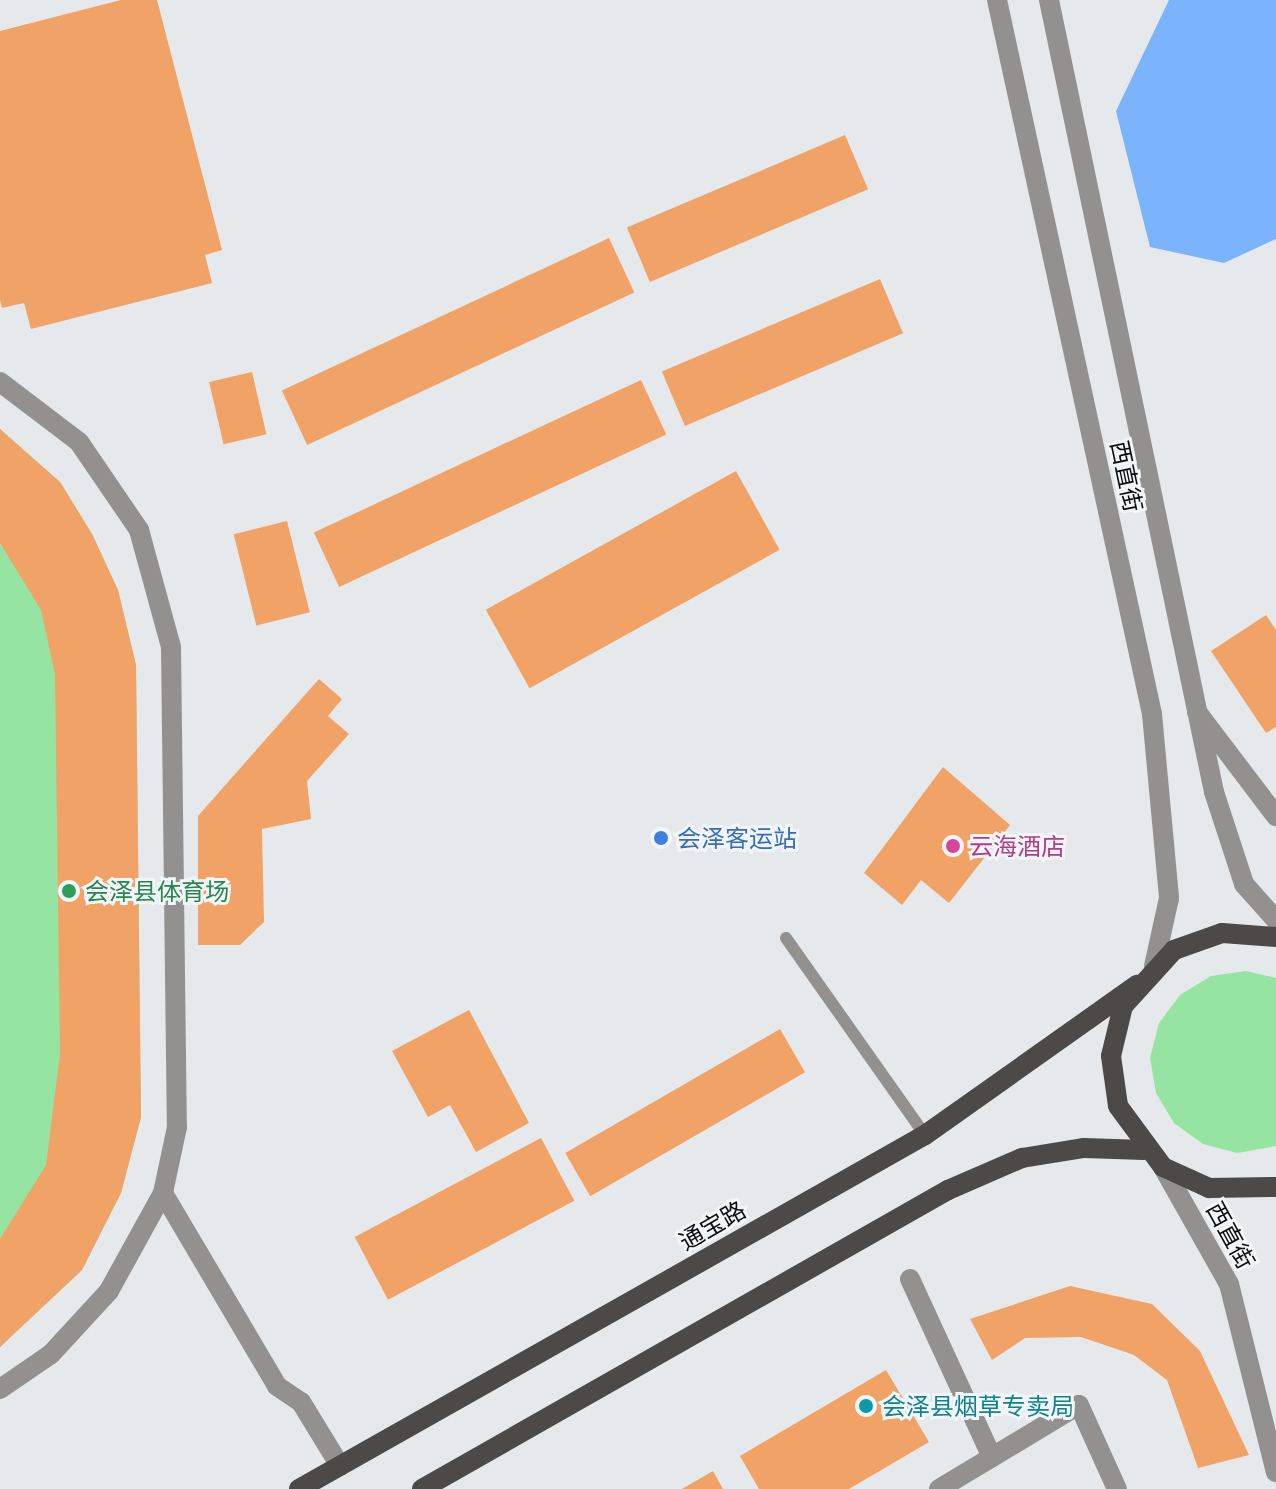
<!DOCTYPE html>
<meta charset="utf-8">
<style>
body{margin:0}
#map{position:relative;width:1276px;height:1489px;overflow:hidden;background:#e6e9eb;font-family:Manrope,"Noto Sans SC",sans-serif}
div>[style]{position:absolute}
.green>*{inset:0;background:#95e4a2}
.water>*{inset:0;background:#7bb3fc}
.building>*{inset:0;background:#f1a266;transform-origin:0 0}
.service>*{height:12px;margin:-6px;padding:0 6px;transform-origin:6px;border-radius:6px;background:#929190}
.minor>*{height:20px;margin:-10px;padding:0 10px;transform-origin:10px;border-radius:10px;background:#929190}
.tertiary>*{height:20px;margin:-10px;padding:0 10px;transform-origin:10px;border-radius:10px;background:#929190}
.primary>*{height:20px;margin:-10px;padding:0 10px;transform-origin:10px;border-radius:10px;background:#4c4a49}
.dots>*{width:22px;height:22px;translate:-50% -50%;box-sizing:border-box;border:4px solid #f3f6f8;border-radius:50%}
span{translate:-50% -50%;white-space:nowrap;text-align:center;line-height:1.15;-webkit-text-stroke:6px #f3f6f8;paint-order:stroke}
.street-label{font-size:24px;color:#0c0d0e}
.shop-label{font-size:24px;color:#366cbe}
.left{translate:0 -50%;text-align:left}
.hotel-label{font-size:24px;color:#b23c85}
.leisure-label{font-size:24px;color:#27864d}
.culture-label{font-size:24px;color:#0d838f}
</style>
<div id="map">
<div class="green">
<i style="clip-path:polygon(0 429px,60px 482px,92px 534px,118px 590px,136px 665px,141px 1117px,121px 1193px,82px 1270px,0 1347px)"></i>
<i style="clip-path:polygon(1246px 971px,1276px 978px,1276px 1146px,1237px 1153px,1203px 1144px,1174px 1123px,1156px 1093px,1150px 1058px,1159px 1023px,1180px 995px,1211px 976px)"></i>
</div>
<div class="water">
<i style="clip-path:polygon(1169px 0,1276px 0,1276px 239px,1224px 263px,1150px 247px,1116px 111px)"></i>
</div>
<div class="building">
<i style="clip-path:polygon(121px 0,157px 0,222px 250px,205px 255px,212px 283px,31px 329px,24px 303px,2px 308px,0 300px,0 31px)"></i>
<i style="left:845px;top:135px;width:59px;height:237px;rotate:67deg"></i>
<i style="left:609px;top:238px;width:60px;height:361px;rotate:65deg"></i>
<i style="left:880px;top:279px;width:59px;height:237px;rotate:67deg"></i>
<i style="left:252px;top:372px;width:64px;height:44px;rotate:77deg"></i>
<i style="left:641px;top:380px;width:60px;height:361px;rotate:65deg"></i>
<i style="clip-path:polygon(0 429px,60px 482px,92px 534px,118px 590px,136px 665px,141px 1117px,121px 1193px,82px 1270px,0 1347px,0 1239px,46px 1165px,60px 1054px,55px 674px,41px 610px,0 543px)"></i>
<i style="left:736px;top:471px;width:90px;height:286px;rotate:61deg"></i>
<i style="left:287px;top:521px;width:94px;height:55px;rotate:76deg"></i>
<i style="clip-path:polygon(1266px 615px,1276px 630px,1276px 727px,1266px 733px,1211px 651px)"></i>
<i style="clip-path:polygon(319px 679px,342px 699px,328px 716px,349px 734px,307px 781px,311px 819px,262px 829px,264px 922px,240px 945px,198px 945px,198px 816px)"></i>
<i style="clip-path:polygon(943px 767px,1010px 825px,949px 903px,921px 880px,902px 905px,864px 873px)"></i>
<i style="clip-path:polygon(469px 1010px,529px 1123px,476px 1152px,450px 1105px,428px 1117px,392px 1051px)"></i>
<i style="left:780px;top:1029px;width:50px;height:248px;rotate:60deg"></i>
<i style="left:541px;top:1138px;width:71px;height:211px;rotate:62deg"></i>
<i style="clip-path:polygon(1070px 1286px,1152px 1304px,1200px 1351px,1249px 1455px,1198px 1468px,1167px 1380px,1134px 1355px,1081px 1337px,1025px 1338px,992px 1360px,970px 1319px)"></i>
<i style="clip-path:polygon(886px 1370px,929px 1442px,849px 1489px,759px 1489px,740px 1456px)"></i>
<i style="clip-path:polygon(713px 1471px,723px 1489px,682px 1489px)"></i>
</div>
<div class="service">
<i style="left:786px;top:938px;width:241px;rotate:54.8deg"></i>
</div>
<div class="minor">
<i style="left:0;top:382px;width:99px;rotate:37.2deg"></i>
<i style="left:79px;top:442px;width:107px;rotate:55.7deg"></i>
<i style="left:139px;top:530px;width:121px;rotate:74.7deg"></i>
<i style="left:171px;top:647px;width:480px;rotate:89.3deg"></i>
<i style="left:177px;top:1127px;width:67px;rotate:102deg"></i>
<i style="left:163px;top:1193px;width:112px;rotate:118.9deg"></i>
<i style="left:109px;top:1291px;width:86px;rotate:132.6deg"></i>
<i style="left:51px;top:1354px;width:62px;rotate:145.5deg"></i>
<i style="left:1197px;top:712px;width:131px;rotate:52.8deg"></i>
<i style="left:163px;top:1193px;width:224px;rotate:59.4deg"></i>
<i style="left:277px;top:1386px;width:29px;rotate:34deg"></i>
<i style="left:301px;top:1402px;width:75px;rotate:58.6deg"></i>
<i style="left:910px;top:1279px;width:196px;rotate:65.3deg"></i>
<i style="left:939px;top:1489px;width:163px;rotate:-31deg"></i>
<i style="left:1079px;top:1405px;width:92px;rotate:65.7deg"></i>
</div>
<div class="tertiary">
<i style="left:997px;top:0;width:731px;rotate:77.75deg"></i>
<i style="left:1152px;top:714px;width:185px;rotate:84.7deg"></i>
<i style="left:1169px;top:898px;width:70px;rotate:102.4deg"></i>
<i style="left:1049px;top:0;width:809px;rotate:78.23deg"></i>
<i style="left:1214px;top:792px;width:97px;rotate:71.9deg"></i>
<i style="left:1244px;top:884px;width:48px;rotate:48.4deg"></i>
<i style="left:1163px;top:1167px;width:134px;rotate:60.6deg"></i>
<i style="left:1229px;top:1284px;width:194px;rotate:76deg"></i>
</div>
<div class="primary">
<i style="left:1276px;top:937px;width:54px;rotate:-175.8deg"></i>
<i style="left:1222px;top:933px;width:51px;rotate:160.5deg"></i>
<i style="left:1174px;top:950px;width:76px;rotate:132.3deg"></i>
<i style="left:1123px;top:1006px;width:51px;rotate:103.5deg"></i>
<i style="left:1111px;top:1056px;width:50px;rotate:82deg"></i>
<i style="left:1118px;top:1106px;width:76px;rotate:53.6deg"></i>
<i style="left:1163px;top:1167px;width:51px;rotate:24.5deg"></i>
<i style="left:1209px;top:1188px;width:67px;rotate:-0.9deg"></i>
<i style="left:299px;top:1489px;width:719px;rotate:-29.49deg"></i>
<i style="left:925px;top:1135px;width:260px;rotate:-35.3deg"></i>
<i style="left:422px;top:1489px;width:605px;rotate:-29.62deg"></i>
<i style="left:948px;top:1190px;width:81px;rotate:-23.4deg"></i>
<i style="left:1022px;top:1158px;width:63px;rotate:-9.2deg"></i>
<i style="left:1084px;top:1148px;width:60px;rotate:1.9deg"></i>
</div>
<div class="dots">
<i style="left:661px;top:838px;background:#3f7fe0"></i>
<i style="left:953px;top:846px;background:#d1479c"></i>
<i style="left:69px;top:891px;background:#2e9e5b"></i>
<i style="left:866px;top:1406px;background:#0f9aa8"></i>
</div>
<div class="street-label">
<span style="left:1127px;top:476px;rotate:78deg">西直街</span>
<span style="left:712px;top:1225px;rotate:-30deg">通宝路</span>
<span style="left:1231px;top:1235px;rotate:61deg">西直街</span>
</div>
<div class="shop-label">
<span class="left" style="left:677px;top:838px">会泽客运站</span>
</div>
<div class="hotel-label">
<span class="left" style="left:969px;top:846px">云海酒店</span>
</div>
<div class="leisure-label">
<span class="left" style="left:85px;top:891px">会泽县体育场</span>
</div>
<div class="culture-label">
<span class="left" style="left:882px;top:1406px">会泽县烟草专卖局</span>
</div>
</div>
